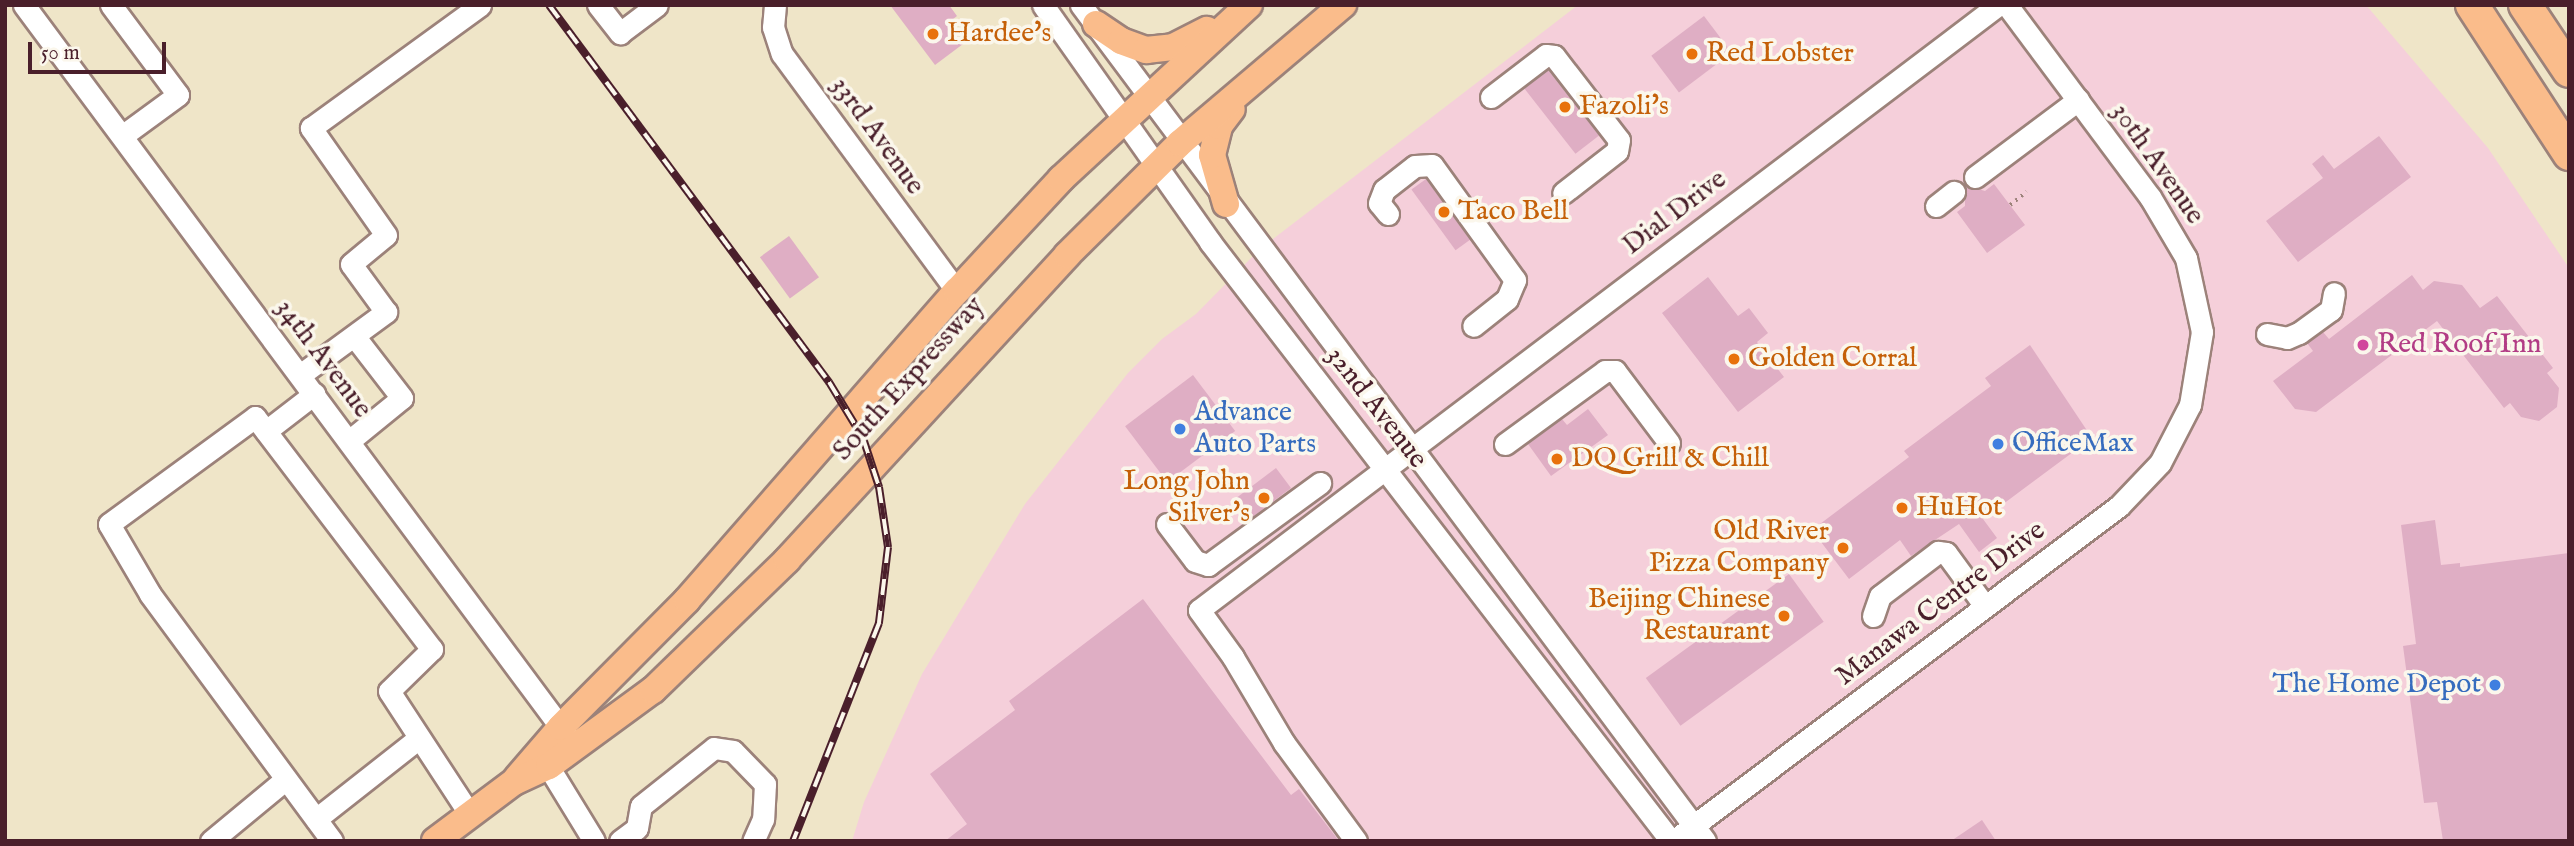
<!DOCTYPE html>
<style>
body{margin:0}
#map{position:relative;width:2574px;height:846px;overflow:hidden;background:#efe5c8;font-family:"IM FELL English",serif}
div>[style]{position:absolute}
.built>*{inset:0;background:#f5cfda}
.building>*{inset:0;background:#dfaec4;transform-origin:0 0}
.path>*{height:3.5px;margin-top:-1.75px;transform-origin:0;background:repeating-linear-gradient(90deg,#9c827a 0 2px,transparent 0 7px)}
.roads{filter:drop-shadow(2px 0 #9c827a) drop-shadow(-2px 0 #9c827a) drop-shadow(0 2px #9c827a) drop-shadow(0 -2px #9c827a)}
.minor>*{height:21px;margin:-10.5px;padding:0 10.5px;transform-origin:10.5px;border-radius:10.5px;background:#fff}
.major>*{height:26px;margin:-13px;padding:0 13px;transform-origin:13px;border-radius:13px;background:#fabc8b}
.highway>*{height:32px;margin:-16px;padding:0 16px;transform-origin:16px;border-radius:16px;background:#fabc8b}
.rail>*{height:8px;margin-top:-4px;transform-origin:0;background:repeating-linear-gradient(90deg,#fbf7ec 0 16px,#4a1f2b 0 32px);box-sizing:border-box;border-block:2px solid #4a1f2b}
.dots>*{width:19px;height:19px;translate:-50% -50%;box-sizing:border-box;border:4px solid #fbf7ec;border-radius:50%}
span{translate:-50% -50%;white-space:nowrap;text-align:center;line-height:1.15;-webkit-text-stroke:7px #fbf7ec;paint-order:stroke}
.food-label{font-size:28px;color:#c56008}
.left{translate:0 -50%;text-align:left}
.right{translate:-100% -50%;text-align:right}
.street-label{font-size:28px;color:#4a1f2b}
.hotel-label{font-size:28px;color:#b23c85}
.shop-label{font-size:28px;color:#366cbe}
.frame{position:absolute;inset:0;border:7px solid #4a1f2b;pointer-events:none}
.scale{position:absolute;left:28px;top:42px;width:138px;height:32px;box-sizing:border-box;border:4px solid #4a1f2b;border-top:0;padding-left:9px;font-size:21px;line-height:24px;white-space:nowrap;color:#4a1f2b;-webkit-text-stroke:5px #fbf7ec;paint-order:stroke}
</style>
<div id="map">
<div class="built">
<i style="clip-path:polygon(1578px 5px,2366px 5px,2488px 148px,2569px 268px,2569px 841px,852px 841px,864px 802px,922px 674px,1025px 504px,1128px 373px,1162px 339px,1196px 314px,1260px 249px)"></i>
</div>
<div class="building">
<i style="clip-path:polygon(890px 5px,949px 5px,957px 16px,948px 23px,963px 44px,935px 65px)"></i>
<i style="left:1704px;top:16px;width:46px;height:66px;rotate:53deg"></i>
<i style="left:1548px;top:70px;width:83px;height:30px;rotate:52deg"></i>
<i style="clip-path:polygon(2379px 136px,2411px 177px,2298px 262px,2266px 221px,2323px 178px,2312px 164px,2323px 155px,2334px 169px)"></i>
<i style="left:1426px;top:179px;width:75px;height:18px;rotate:54deg"></i>
<i style="clip-path:polygon(1994px 184px,2025px 225px,1987px 253px,1957px 212px,1965px 206px,1965px 185px,1985px 191px)"></i>
<i style="left:789px;top:236px;width:51px;height:36px;rotate:54deg"></i>
<i style="clip-path:polygon(2412px 275px,2423px 290px,2434px 281px,2462px 285px,2480px 308px,2497px 296px,2553px 368px,2547px 373px,2559px 388px,2557px 407px,2539px 421px,2521px 417px,2510px 403px,2504px 408px,2437px 321px,2316px 412px,2295px 409px,2273px 381px,2313px 351px,2307px 343px,2323px 332px,2329px 339px)"></i>
<i style="clip-path:polygon(1708px 277px,1738px 316px,1749px 308px,1768px 333px,1757px 342px,1784px 377px,1738px 412px,1662px 313px)"></i>
<i style="clip-path:polygon(2030px 345px,2092px 438px,1983px 519px,1997px 538px,1979px 552px,1959px 524px,1911px 556px,1900px 540px,1849px 579px,1812px 530px,1909px 457px,1904px 451px,1991px 386px,1985px 378px)"></i>
<i style="left:1193px;top:375px;width:70px;height:85px;rotate:53deg"></i>
<i style="clip-path:polygon(1588px 409px,1608px 435px,1551px 476px,1528px 444px,1562px 419px,1567px 425px)"></i>
<i style="left:1276px;top:468px;width:25px;height:56px;rotate:53deg"></i>
<i style="clip-path:polygon(2435px 520px,2441px 565px,2460px 563px,2460px 567px,2569px 553px,2569px 841px,2443px 841px,2437px 802px,2424px 803px,2403px 646px,2416px 644px,2401px 525px)"></i>
<i style="left:1789px;top:574px;width:59px;height:177px;rotate:54deg"></i>
<i style="clip-path:polygon(1143px 599px,1291px 795px,1299px 789px,1339px 841px,945px 841px,967px 824px,930px 774px,1015px 710px,1009px 701px)"></i>
<i style="clip-path:polygon(1982px 820px,1996px 841px,1951px 841px)"></i>
</div>
<div class="path">
<i style="left:2010px;top:205px;width:21px;rotate:-39deg"></i>
</div>
<div class="roads">
<div class="minor">
<i style="left:24px;top:5px;width:916px;rotate:53.39deg"></i>
<i style="left:111px;top:5px;width:112px;rotate:53.3deg"></i>
<i style="left:178px;top:95px;width:69px;rotate:143.8deg"></i>
<i style="left:598px;top:5px;width:36px;rotate:52deg"></i>
<i style="left:620px;top:33px;width:46px;rotate:-37.1deg"></i>
<i style="left:775px;top:5px;width:22px;rotate:95deg"></i>
<i style="left:773px;top:27px;width:28px;rotate:72deg"></i>
<i style="left:782px;top:54px;width:295px;rotate:53.6deg"></i>
<i style="left:1043px;top:5px;width:290px;rotate:54.8deg"></i>
<i style="left:1210px;top:242px;width:756px;rotate:52.42deg"></i>
<i style="left:1081px;top:5px;width:1043px;rotate:53.26deg"></i>
<i style="left:1491px;top:97px;width:69px;rotate:-37.4deg"></i>
<i style="left:1546px;top:55px;width:8px;rotate:7deg"></i>
<i style="left:1554px;top:56px;width:106px;rotate:52.3deg"></i>
<i style="left:1619px;top:140px;width:11px;rotate:100deg"></i>
<i style="left:1617px;top:151px;width:68px;rotate:142.1deg"></i>
<i style="left:1975px;top:177px;width:129px;rotate:-36.8deg"></i>
<i style="left:1936px;top:206px;width:23px;rotate:-38deg"></i>
<i style="left:1388px;top:214px;width:14px;rotate:-129deg"></i>
<i style="left:1379px;top:203px;width:14px;rotate:-69deg"></i>
<i style="left:1384px;top:190px;width:39px;rotate:-38deg"></i>
<i style="left:1415px;top:166px;width:17px;rotate:-3deg"></i>
<i style="left:1432px;top:165px;width:142px;rotate:54.2deg"></i>
<i style="left:1515px;top:280px;width:21px;rotate:113deg"></i>
<i style="left:1507px;top:299px;width:43px;rotate:141.5deg"></i>
<i style="left:2267px;top:334px;width:20px;rotate:11deg"></i>
<i style="left:2287px;top:338px;width:13px;rotate:-23deg"></i>
<i style="left:2299px;top:333px;width:39px;rotate:-36deg"></i>
<i style="left:2331px;top:310px;width:17px;rotate:-80deg"></i>
<i style="left:300px;top:375px;width:107px;rotate:-36.2deg"></i>
<i style="left:386px;top:312px;width:59px;rotate:-126.1deg"></i>
<i style="left:351px;top:264px;width:45px;rotate:-39.6deg"></i>
<i style="left:386px;top:235px;width:131px;rotate:-125deg"></i>
<i style="left:311px;top:128px;width:209px;rotate:-36deg"></i>
<i style="left:266px;top:431px;width:61px;rotate:-37.6deg"></i>
<i style="left:349px;top:441px;width:68px;rotate:-39.1deg"></i>
<i style="left:402px;top:398px;width:78px;rotate:-127.7deg"></i>
<i style="left:1505px;top:444px;width:124px;rotate:-36.1deg"></i>
<i style="left:1605px;top:371px;width:10px"></i>
<i style="left:1615px;top:371px;width:90px;rotate:53.1deg"></i>
<i style="left:1167px;top:524px;width:46px;rotate:52.9deg"></i>
<i style="left:1195px;top:561px;width:14px;rotate:17deg"></i>
<i style="left:1208px;top:565px;width:139px;rotate:-36.2deg"></i>
<i style="left:1873px;top:616px;width:21px;rotate:-71deg"></i>
<i style="left:1880px;top:596px;width:73px;rotate:-37.2deg"></i>
<i style="left:1938px;top:552px;width:8px;rotate:7deg"></i>
<i style="left:1946px;top:553px;width:64px;rotate:53.8deg"></i>
<i style="left:540px;top:753px;width:103px;rotate:58.5deg"></i>
<i style="left:316px;top:819px;width:131px;rotate:-38.2deg"></i>
<i style="left:211px;top:841px;width:97px;rotate:-39.6deg"></i>
<i style="left:332px;top:841px;width:307px;rotate:-126.4deg"></i>
<i style="left:150px;top:594px;width:81px;rotate:-120.4deg"></i>
<i style="left:109px;top:524px;width:181px;rotate:-36.2deg"></i>
<i style="left:255px;top:417px;width:292px;rotate:52.7deg"></i>
<i style="left:432px;top:649px;width:60px;rotate:135.7deg"></i>
<i style="left:389px;top:691px;width:148px;rotate:56.8deg"></i>
<i style="left:620px;top:841px;width:21px;rotate:-37deg"></i>
<i style="left:637px;top:828px;width:22px;rotate:-80deg"></i>
<i style="left:641px;top:806px;width:93px;rotate:-38.5deg"></i>
<i style="left:714px;top:748px;width:19px;rotate:9deg"></i>
<i style="left:733px;top:751px;width:46px;rotate:45.9deg"></i>
<i style="left:765px;top:784px;width:35px;rotate:93deg"></i>
<i style="left:763px;top:819px;width:24px;rotate:114deg"></i>
<i style="left:1356px;top:841px;width:122px;rotate:-126.3deg"></i>
<i style="left:1284px;top:743px;width:100px;rotate:-120.7deg"></i>
<i style="left:1233px;top:657px;width:58px;rotate:-125.9deg"></i>
<i style="left:1199px;top:610px;width:1002px;rotate:-37.13deg"></i>
<i style="left:1673px;top:841px;width:558px;rotate:-36.91deg"></i>
<i style="left:2119px;top:506px;width:59px;rotate:-46.4deg"></i>
<i style="left:2160px;top:463px;width:65px;rotate:-62.7deg"></i>
<i style="left:2190px;top:405px;width:74px;rotate:-80.7deg"></i>
<i style="left:2202px;top:332px;width:76px;rotate:-102.2deg"></i>
<i style="left:2186px;top:258px;width:71px;rotate:-120.5deg"></i>
<i style="left:2150px;top:197px;width:239px;rotate:-126.7deg"></i>
</div>
<div class="major">
<i style="left:1096px;top:24px;width:30px;rotate:34deg"></i>
<i style="left:1121px;top:41px;width:27px;rotate:20deg"></i>
<i style="left:1146px;top:50px;width:27px;rotate:-6deg"></i>
<i style="left:1173px;top:47px;width:38px;rotate:-27deg"></i>
<i style="left:1226px;top:204px;width:51px;rotate:-105.9deg"></i>
<i style="left:1212px;top:155px;width:30px;rotate:-76deg"></i>
<i style="left:1219px;top:126px;width:21px;rotate:-53deg"></i>
<i style="left:517px;top:778px;width:67px;rotate:-49.2deg"></i>
<i style="left:561px;top:727px;width:179px;rotate:-45.2deg"></i>
<i style="left:687px;top:600px;width:410px;rotate:-48.9deg"></i>
<i style="left:957px;top:291px;width:153px;rotate:-47.1deg"></i>
<i style="left:1061px;top:179px;width:256px;rotate:-42.8deg"></i>
<i style="left:435px;top:841px;width:99px;rotate:-36.8deg"></i>
<i style="left:514px;top:782px;width:38px;rotate:-25deg"></i>
<i style="left:549px;top:766px;width:129px;rotate:-36.2deg"></i>
<i style="left:653px;top:690px;width:187px;rotate:-44.1deg"></i>
<i style="left:787px;top:560px;width:414px;rotate:-47.4deg"></i>
<i style="left:1067px;top:255px;width:159px;rotate:-44.7deg"></i>
<i style="left:1180px;top:143px;width:214px;rotate:-40.3deg"></i>
</div>
<div class="highway">
<i style="left:2472px;top:5px;width:178px;rotate:56.9deg"></i>
<i style="left:2525px;top:5px;width:79px;rotate:56.3deg"></i>
</div>
</div>
<div class="rail">
<i style="left:549px;top:5px;width:470px;rotate:53.4deg"></i>
<i style="left:829px;top:382px;width:66px;rotate:58.7deg"></i>
<i style="left:863px;top:438px;width:52px;rotate:71.9deg"></i>
<i style="left:879px;top:487px;width:61px;rotate:81.5deg"></i>
<i style="left:888px;top:547px;width:77px;rotate:96.8deg"></i>
<i style="left:879px;top:623px;width:234px;rotate:111.5deg"></i>
</div>
<div class="dots">
<i style="left:933px;top:34px;background:#e8710a"></i>
<i style="left:1692px;top:54px;background:#e8710a"></i>
<i style="left:1565px;top:107px;background:#e8710a"></i>
<i style="left:1444px;top:212px;background:#e8710a"></i>
<i style="left:2363px;top:345px;background:#d1479c"></i>
<i style="left:1734px;top:359px;background:#e8710a"></i>
<i style="left:1180px;top:429px;background:#3f7fe0"></i>
<i style="left:1998px;top:444px;background:#3f7fe0"></i>
<i style="left:1557px;top:459px;background:#e8710a"></i>
<i style="left:1264px;top:498px;background:#e8710a"></i>
<i style="left:1902px;top:508px;background:#e8710a"></i>
<i style="left:1843px;top:548px;background:#e8710a"></i>
<i style="left:1784px;top:616px;background:#e8710a"></i>
<i style="left:2495px;top:685px;background:#3f7fe0"></i>
</div>
<div class="food-label">
<span class="left" style="left:947px;top:34px">Hardee's</span>
<span class="left" style="left:1706px;top:54px">Red Lobster</span>
<span class="left" style="left:1579px;top:107px">Fazoli's</span>
<span class="left" style="left:1458px;top:212px">Taco Bell</span>
<span class="left" style="left:1748px;top:359px">Golden Corral</span>
<span class="left" style="left:1571px;top:459px">DQ Grill &amp; Chill</span>
<span class="right" style="left:1250px;top:498px">Long John<br>Silver's</span>
<span class="left" style="left:1916px;top:508px">HuHot</span>
<span class="right" style="left:1829px;top:548px">Old River<br>Pizza Company</span>
<span class="right" style="left:1770px;top:616px">Beijing Chinese<br>Restaurant</span>
</div>
<div class="street-label">
<span style="left:877px;top:136px;rotate:54deg">33rd Avenue</span>
<span style="left:2157px;top:164px;rotate:55deg">30th Avenue</span>
<span style="left:1675px;top:213px;rotate:-37deg">Dial Drive</span>
<span style="left:323px;top:359px;rotate:53deg">34th Avenue</span>
<span style="left:909px;top:379px;rotate:-48deg">South Expressway</span>
<span style="left:1376px;top:408px;rotate:52deg">32nd Avenue</span>
<span style="left:1941px;top:604px;rotate:-37deg">Manawa Centre Drive</span>
</div>
<div class="hotel-label">
<span class="left" style="left:2377px;top:345px">Red Roof Inn</span>
</div>
<div class="shop-label">
<span class="left" style="left:1194px;top:429px">Advance<br>Auto Parts</span>
<span class="left" style="left:2012px;top:444px">OfficeMax</span>
<span class="right" style="left:2481px;top:685px">The Home Depot</span>
</div>
<div class="frame"></div>
<div class="scale">50 m</div>
</div>
